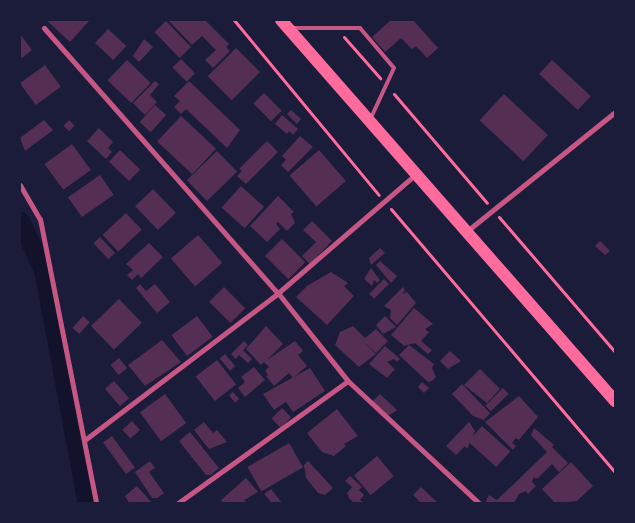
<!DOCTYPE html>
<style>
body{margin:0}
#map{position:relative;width:635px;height:523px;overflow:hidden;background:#1b1b3a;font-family:Mulish,sans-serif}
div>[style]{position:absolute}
.canal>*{height:19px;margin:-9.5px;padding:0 9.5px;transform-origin:9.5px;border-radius:9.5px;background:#12122b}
.building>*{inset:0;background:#542f53;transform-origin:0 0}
.path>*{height:3px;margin:-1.5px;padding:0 1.5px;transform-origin:1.5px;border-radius:1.5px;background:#ff6b9d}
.service>*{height:4px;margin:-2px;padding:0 2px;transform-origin:2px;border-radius:2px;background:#c65784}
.minor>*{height:5px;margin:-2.5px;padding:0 2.5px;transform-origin:2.5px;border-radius:2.5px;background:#c65784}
.primary>*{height:12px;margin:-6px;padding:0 6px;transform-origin:6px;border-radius:6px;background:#ff6b9d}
span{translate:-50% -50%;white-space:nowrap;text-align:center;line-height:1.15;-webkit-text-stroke:4px #1b1b3a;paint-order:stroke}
.frame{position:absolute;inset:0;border:21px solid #1b1b3a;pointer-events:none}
</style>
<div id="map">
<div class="canal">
<i style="left:20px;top:221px;width:53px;rotate:64.4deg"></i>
<i style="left:43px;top:269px;width:238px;rotate:79.4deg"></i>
</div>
<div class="building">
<i style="clip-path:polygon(46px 20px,90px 20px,70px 42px)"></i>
<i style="clip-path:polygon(168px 20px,205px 20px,229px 44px,226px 47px,230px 51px,213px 68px,205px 60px,216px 50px,202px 36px,192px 45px)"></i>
<i style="clip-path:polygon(391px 20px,413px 20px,438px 48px,427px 58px,416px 46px,412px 49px,401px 38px,385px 52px,372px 37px)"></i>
<i style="left:166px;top:21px;width:36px;height:16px;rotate:46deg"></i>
<i style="left:108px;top:29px;width:25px;height:19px;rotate:43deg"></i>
<i style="clip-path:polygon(20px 34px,32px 50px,22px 58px,20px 55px)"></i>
<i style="clip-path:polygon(144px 39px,153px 47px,139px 62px,133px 56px)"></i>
<i style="left:236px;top:48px;width:34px;height:40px;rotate:45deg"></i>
<i style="left:181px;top:59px;width:20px;height:12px;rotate:45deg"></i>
<i style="left:127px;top:60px;width:33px;height:28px;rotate:44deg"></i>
<i style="left:552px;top:60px;width:53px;height:19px;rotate:43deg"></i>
<i style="left:45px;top:65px;width:27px;height:31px;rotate:54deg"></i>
<i style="clip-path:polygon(155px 81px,159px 84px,150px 95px,157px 102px,145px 115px,133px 103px)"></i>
<i style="clip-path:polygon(189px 81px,240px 130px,227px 148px,186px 109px,181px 114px,174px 107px,180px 101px,174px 96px)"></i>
<i style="left:264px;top:93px;width:25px;height:15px;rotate:45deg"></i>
<i style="left:504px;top:94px;width:60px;height:36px;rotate:43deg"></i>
<i style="left:155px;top:105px;width:15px;height:23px;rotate:42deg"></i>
<i style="clip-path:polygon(291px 110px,301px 119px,297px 124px,287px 114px)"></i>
<i style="clip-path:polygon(282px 115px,298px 129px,293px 135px,289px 131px,287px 134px,275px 124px)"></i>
<i style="left:181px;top:116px;width:48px;height:35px;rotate:43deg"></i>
<i style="clip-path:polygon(44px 120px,53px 130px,25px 151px,20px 138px)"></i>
<i style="left:69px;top:120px;width:8px;height:8px;rotate:45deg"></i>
<i style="clip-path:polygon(99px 128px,113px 142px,108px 148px,112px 152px,106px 159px,87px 141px)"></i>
<i style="clip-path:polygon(300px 136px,313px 147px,288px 172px,281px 165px,286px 160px,282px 156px)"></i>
<i style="clip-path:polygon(267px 141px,278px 152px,246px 184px,237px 176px,242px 171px,239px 169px)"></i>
<i style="left:72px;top:144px;width:32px;height:34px;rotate:54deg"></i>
<i style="left:120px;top:150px;width:28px;height:16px;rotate:44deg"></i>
<i style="left:319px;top:150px;width:41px;height:39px;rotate:49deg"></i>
<i style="left:217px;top:151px;width:29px;height:42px;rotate:46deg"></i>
<i style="left:100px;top:175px;width:24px;height:39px;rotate:55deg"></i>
<i style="left:241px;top:186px;width:31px;height:29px;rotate:42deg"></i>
<i style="left:153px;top:189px;width:33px;height:25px;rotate:46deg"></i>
<i style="clip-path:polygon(278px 196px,294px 212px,291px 214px,295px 223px,287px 231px,278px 222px,276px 224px,280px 229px,267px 242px,250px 226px)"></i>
<i style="left:126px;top:213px;width:23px;height:32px;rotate:47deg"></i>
<i style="clip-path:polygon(312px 221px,332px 241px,310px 264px,302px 256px,316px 242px,303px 230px)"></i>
<i style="left:198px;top:235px;width:37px;height:36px;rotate:49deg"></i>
<i style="left:100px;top:237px;width:22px;height:9px;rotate:47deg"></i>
<i style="left:282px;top:239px;width:33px;height:24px;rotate:45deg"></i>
<i style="clip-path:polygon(600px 241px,610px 251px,605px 255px,595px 246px)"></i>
<i style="clip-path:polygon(149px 243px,163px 257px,141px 278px,138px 274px,132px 280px,127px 275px,133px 270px,126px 264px)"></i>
<i style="clip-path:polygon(380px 248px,385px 253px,371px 265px,369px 258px)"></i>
<i style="clip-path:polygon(380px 261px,397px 276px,391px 283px,376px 265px)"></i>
<i style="clip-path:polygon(371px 268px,380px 280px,377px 283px,374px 280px,372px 286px,364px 279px)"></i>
<i style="clip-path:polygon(331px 272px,348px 283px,344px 286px,354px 296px,327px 325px,296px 297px,307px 286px)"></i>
<i style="left:384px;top:279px;width:7px;height:21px;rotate:45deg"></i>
<i style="clip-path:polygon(140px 284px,146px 291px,155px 284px,170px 302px,157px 313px,136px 288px)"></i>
<i style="left:224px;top:287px;width:30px;height:21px;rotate:45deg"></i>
<i style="clip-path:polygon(403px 287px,405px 290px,402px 294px,407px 292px,416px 303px,397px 325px,390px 318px,391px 310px,384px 306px)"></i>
<i style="left:119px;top:299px;width:33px;height:39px;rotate:46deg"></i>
<i style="clip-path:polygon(414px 308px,433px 324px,425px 329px,429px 332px,421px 341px,432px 350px,428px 354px,415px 343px,404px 346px,391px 335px)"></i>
<i style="left:83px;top:316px;width:9px;height:16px;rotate:41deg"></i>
<i style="left:197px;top:316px;width:26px;height:32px;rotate:53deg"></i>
<i style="clip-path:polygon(385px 316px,396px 327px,383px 334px,376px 325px)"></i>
<i style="clip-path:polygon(266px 326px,283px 344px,267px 360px,295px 341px,303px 351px,298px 355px,307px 366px,293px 378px,289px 373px,274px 386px,266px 376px,268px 375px,265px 371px,269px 367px,264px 362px,261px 365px,246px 349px)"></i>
<i style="clip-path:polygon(353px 326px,365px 338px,376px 329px,388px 341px,376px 353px,362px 340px,376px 354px,359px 367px,335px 345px,340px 332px)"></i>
<i style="clip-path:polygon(162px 340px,181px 362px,145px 386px,128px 365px)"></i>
<i style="clip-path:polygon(244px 341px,248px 345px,243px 350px,252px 359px,248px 363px,239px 355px,236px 359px,231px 354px)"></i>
<i style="clip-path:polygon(409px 345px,434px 364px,432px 368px,436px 377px,432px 381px,428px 382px,399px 355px)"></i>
<i style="clip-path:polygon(385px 346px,400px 359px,397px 362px,394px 359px,387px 362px,395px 369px,387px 378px,369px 364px)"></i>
<i style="clip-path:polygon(450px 351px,461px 361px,448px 369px,440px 361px)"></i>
<i style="left:225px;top:354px;width:16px;height:7px;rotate:50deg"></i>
<i style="left:119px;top:358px;width:13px;height:11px;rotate:51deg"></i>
<i style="left:217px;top:360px;width:31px;height:27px;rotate:52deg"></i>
<i style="clip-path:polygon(254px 367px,265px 380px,245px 397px,238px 388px,245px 382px,241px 377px)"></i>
<i style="clip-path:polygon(310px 368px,325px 391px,293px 412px,286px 402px,274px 410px,263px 394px)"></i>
<i style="clip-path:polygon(480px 369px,500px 389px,487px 403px,464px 385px)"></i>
<i style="left:114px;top:381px;width:23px;height:12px;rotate:49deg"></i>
<i style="clip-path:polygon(422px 382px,429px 388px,424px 393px,418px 387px)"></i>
<i style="clip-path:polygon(462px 384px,490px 413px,484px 420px,473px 416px,452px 394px)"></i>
<i style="left:503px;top:388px;width:8px;height:25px;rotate:45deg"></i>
<i style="clip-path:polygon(233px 392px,239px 399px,235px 403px,229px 395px)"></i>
<i style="left:165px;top:394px;width:36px;height:31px;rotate:54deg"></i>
<i style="clip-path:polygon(380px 394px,397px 410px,393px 413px,387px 416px,372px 402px)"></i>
<i style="clip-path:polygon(519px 396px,538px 417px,519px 440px,516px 438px,512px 443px,516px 446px,513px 450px,485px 422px)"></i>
<i style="left:282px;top:408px;width:13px;height:15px;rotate:45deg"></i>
<i style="clip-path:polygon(337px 409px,358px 436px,344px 444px,346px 446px,334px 456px,322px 452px,307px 433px)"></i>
<i style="left:132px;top:421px;width:12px;height:13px;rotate:48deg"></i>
<i style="clip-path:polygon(204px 422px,213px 433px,217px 430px,227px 442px,209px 449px,194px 430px)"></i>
<i style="clip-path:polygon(469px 422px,475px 431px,467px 449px,465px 446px,456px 455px,446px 446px)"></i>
<i style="left:482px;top:426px;width:38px;height:21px;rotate:42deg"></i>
<i style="clip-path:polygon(534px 428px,554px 445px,552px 447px,568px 463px,559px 472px,552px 464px,537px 479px,534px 477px,532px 482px,536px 486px,528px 494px,526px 491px,519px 494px,514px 503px,485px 503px,489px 495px,497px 500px,547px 452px,531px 435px)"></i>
<i style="clip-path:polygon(190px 432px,219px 468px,211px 475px,206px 475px,179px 441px)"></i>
<i style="left:112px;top:436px;width:39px;height:11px;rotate:54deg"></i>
<i style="left:289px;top:443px;width:28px;height:48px;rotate:60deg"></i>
<i style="left:377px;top:456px;width:26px;height:30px;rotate:50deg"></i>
<i style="clip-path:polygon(150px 461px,155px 468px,149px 472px,164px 493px,157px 498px,152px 498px,135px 472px)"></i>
<i style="clip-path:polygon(308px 461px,333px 488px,325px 495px,318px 493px,306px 478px,304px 465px)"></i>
<i style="clip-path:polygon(571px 462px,593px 486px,577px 501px,555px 503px,542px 489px)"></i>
<i style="clip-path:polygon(350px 476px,362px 487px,359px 490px,364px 495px,360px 500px,365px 503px,354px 503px,349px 498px,347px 493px,352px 487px,345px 481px)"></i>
<i style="clip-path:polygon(246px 478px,258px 492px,244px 500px,247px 503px,223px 503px,221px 500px)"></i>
<i style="clip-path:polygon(137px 486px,152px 503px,129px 503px,125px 496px)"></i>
<i style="clip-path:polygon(421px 487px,438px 503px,421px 503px,413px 495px)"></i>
<i style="clip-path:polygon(271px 489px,282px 503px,272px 503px,264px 494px)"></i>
</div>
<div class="path">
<i style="left:234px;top:20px;width:227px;rotate:50.4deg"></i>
<i style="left:344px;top:37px;width:55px;rotate:48.7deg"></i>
<i style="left:394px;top:94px;width:143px;rotate:49.5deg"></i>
<i style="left:391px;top:209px;width:345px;rotate:49.6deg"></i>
<i style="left:499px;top:217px;width:178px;rotate:49.3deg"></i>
</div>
<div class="service">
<i style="left:293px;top:28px;width:67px"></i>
<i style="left:360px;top:28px;width:52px;rotate:49.6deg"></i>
<i style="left:394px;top:68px;width:57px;rotate:114.8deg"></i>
</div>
<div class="minor">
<i style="left:44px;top:28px;width:354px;rotate:48.6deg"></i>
<i style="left:278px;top:293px;width:112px;rotate:51.5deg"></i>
<i style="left:348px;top:381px;width:179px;rotate:43deg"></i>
<i style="left:20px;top:185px;width:39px;rotate:60deg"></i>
<i style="left:40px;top:219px;width:289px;rotate:78.8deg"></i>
<i style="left:467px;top:231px;width:190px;rotate:-38.8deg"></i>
<i style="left:86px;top:439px;width:241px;rotate:-37.2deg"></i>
<i style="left:278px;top:293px;width:182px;rotate:-40.8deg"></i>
<i style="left:178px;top:503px;width:209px;rotate:-35.7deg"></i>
</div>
<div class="primary">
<i style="left:281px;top:20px;width:507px;rotate:48.76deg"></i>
</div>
<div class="frame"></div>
</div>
